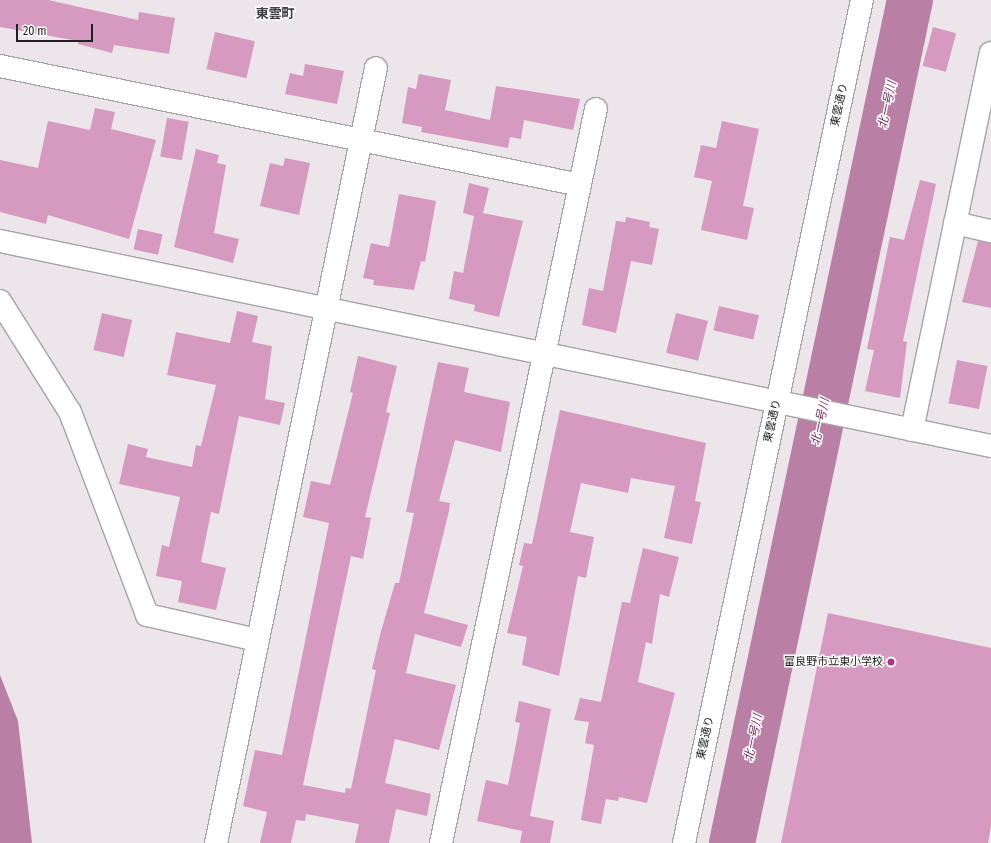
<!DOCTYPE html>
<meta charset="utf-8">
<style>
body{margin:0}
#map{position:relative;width:991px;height:843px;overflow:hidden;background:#ece5e9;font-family:"Fira Sans Condensed","Noto Sans JP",sans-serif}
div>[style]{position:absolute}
.water>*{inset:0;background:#b97fa4}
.river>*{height:46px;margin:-23px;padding:0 23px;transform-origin:23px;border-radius:23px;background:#b97fa4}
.building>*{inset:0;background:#d69ac0;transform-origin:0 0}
.roads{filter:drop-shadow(1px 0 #a7a1a5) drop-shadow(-1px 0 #a7a1a5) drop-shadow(0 1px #a7a1a5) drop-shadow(0 -1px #a7a1a5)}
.minor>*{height:22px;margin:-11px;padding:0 11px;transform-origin:11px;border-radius:11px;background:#fff}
.tertiary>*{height:22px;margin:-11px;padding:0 11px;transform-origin:11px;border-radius:11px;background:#fff}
.dots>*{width:11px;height:11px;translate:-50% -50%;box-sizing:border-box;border:2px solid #fff;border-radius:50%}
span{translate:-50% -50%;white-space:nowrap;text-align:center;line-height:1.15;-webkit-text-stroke:3px #fff;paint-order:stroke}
.street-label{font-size:11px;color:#222021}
.poi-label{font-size:11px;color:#222021}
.right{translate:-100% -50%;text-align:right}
.water-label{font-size:12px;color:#732d5d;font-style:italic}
.quarter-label{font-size:13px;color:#413c3f;font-weight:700}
.scale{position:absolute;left:16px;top:24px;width:77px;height:18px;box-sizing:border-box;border:2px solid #222021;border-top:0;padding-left:5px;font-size:12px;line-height:14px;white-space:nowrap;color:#222021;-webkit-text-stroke:3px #fff;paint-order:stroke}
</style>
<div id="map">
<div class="water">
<i style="clip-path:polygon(0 675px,18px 721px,32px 843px,0 843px)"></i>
</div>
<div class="river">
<i style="left:732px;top:843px;width:862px;rotate:-78.08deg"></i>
</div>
<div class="building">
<i style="clip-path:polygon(0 0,48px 0,138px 20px,139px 12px,175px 18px,169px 54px,114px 45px,112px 53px,78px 44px,78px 41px,0 27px)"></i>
<i style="left:933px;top:27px;width:24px;height:40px;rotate:15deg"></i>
<i style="left:215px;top:32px;width:41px;height:38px;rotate:13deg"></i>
<i style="clip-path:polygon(305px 64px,344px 71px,337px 104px,285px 94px,290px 73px,303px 76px)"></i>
<i style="clip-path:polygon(419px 74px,451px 80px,445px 110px,490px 120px,496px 86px,580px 99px,573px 130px,524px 120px,521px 139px,510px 137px,508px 148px,421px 132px,422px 127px,402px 123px,408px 87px,416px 89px)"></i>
<i style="clip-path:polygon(95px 108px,115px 112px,111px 129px,156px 140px,129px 239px,48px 215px,46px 224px,0 212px,0 160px,38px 168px,48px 121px,90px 130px)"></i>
<i style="left:167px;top:118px;width:22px;height:39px;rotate:10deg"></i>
<i style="clip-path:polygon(722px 121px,759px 129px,743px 206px,754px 208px,747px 240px,701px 230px,712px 181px,694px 177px,701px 145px,716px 148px)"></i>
<i style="clip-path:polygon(196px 149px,219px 155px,217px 163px,226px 165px,214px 233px,239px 239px,233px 263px,174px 247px)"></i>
<i style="clip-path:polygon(285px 158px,310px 163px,299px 215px,260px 206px,270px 163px,283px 166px)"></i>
<i style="clip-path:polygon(920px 180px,936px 184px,903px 341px,907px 342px,900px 398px,865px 391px,874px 350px,867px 349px,890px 237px,904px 240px)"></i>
<i style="clip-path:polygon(469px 183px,489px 188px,483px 213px,523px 221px,499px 317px,474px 311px,475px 305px,449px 299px,454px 271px,463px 273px,474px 216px,463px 213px)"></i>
<i style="clip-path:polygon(399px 194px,436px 201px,425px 262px,421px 261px,414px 290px,373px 285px,374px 280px,363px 278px,371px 243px,389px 247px)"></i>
<i style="clip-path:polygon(626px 217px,650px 222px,649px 227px,659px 229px,652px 265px,631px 261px,616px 333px,582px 325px,589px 288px,603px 291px,616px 221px,625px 222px)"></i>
<i style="left:138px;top:229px;width:25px;height:21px;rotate:12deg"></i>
<i style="clip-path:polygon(978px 241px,991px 243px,991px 308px,962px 302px)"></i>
<i style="left:719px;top:306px;width:41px;height:25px;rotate:13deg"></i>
<i style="clip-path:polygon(237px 311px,258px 316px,252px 342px,272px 346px,265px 399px,285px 403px,280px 425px,239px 416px,219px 514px,211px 512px,201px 562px,226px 568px,216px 610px,178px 602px,182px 581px,156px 576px,162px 545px,169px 547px,180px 497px,119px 484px,128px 444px,148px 449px,146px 457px,192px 467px,196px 445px,201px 446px,216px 385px,167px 375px,176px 332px,230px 343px)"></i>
<i style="left:102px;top:313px;width:31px;height:38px;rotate:13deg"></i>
<i style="left:676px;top:313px;width:33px;height:41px;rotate:14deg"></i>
<i style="clip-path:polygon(358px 356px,397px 366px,386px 412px,390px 413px,365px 517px,371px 518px,363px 559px,351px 556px,303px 785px,345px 793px,346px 788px,351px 789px,376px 670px,372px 669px,380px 635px,395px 583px,399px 583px,414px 513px,406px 512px,438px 362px,469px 368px,464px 392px,510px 402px,501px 452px,455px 440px,439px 501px,450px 503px,449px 511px,424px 613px,468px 625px,461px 647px,415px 634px,406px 673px,456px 685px,439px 750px,395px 739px,385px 783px,431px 794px,427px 816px,396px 809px,389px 843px,355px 843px,359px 824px,306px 814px,305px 821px,296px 820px,291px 843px,260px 843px,267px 812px,243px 806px,255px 750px,282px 755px,329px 523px,303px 517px,311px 481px,330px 485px,353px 393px,350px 392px)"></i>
<i style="left:957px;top:360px;width:31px;height:44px;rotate:11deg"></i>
<i style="clip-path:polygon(560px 410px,706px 443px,695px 501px,701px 502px,692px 544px,664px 538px,675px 486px,631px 478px,628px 493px,581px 483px,570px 532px,594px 537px,586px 578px,578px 576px,559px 676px,522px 665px,527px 637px,507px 633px,523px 566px,519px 565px,524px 543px,532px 544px)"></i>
<i style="clip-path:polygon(643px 548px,679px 557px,669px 597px,660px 594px,652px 644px,646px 642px,638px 682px,675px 693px,647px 803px,619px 797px,618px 801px,606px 799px,601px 824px,581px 820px,594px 745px,585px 743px,589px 722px,574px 720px,580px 698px,601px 702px,622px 602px,630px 603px)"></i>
<i style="clip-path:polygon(828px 613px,991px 648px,991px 826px,988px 843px,781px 843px)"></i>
<i style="clip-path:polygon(519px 701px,551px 709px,530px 816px,554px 821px,550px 843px,520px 843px,522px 831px,477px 821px,486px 780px,508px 785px,520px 723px,515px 722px)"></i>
</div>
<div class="roads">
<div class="minor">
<i style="left:0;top:66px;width:592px;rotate:11.59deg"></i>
<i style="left:955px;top:223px;width:37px;rotate:13deg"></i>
<i style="left:0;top:241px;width:1012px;rotate:11.69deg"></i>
<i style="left:0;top:301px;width:131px;rotate:57.8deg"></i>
<i style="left:70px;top:412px;width:217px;rotate:69.2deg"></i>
<i style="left:147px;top:615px;width:113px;rotate:12.8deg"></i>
<i style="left:912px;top:430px;width:385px;rotate:-78.2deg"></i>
<i style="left:216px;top:843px;width:791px;rotate:-78.34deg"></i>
<i style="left:441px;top:843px;width:750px;rotate:-78.08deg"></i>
</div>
<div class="tertiary">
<i style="left:684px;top:843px;width:862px;rotate:-78.08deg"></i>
</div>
</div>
<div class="dots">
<i style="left:891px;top:662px;background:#ac348a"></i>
</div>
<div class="street-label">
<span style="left:840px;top:105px;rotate:-78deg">東雲通り</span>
<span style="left:773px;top:421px;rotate:-77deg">東雲通り</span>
<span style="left:706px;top:738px;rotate:-78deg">東雲通り</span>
</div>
<div class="poi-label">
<span class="right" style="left:883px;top:662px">富良野市立東小学校</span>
</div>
<div class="water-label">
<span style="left:888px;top:105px;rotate:-78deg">北一号川</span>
<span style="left:821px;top:422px;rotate:-78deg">北一号川</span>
<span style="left:754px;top:738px;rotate:-78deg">北一号川</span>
</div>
<div class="quarter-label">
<span style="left:275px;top:14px">東雲町</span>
</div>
<div class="scale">20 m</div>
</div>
